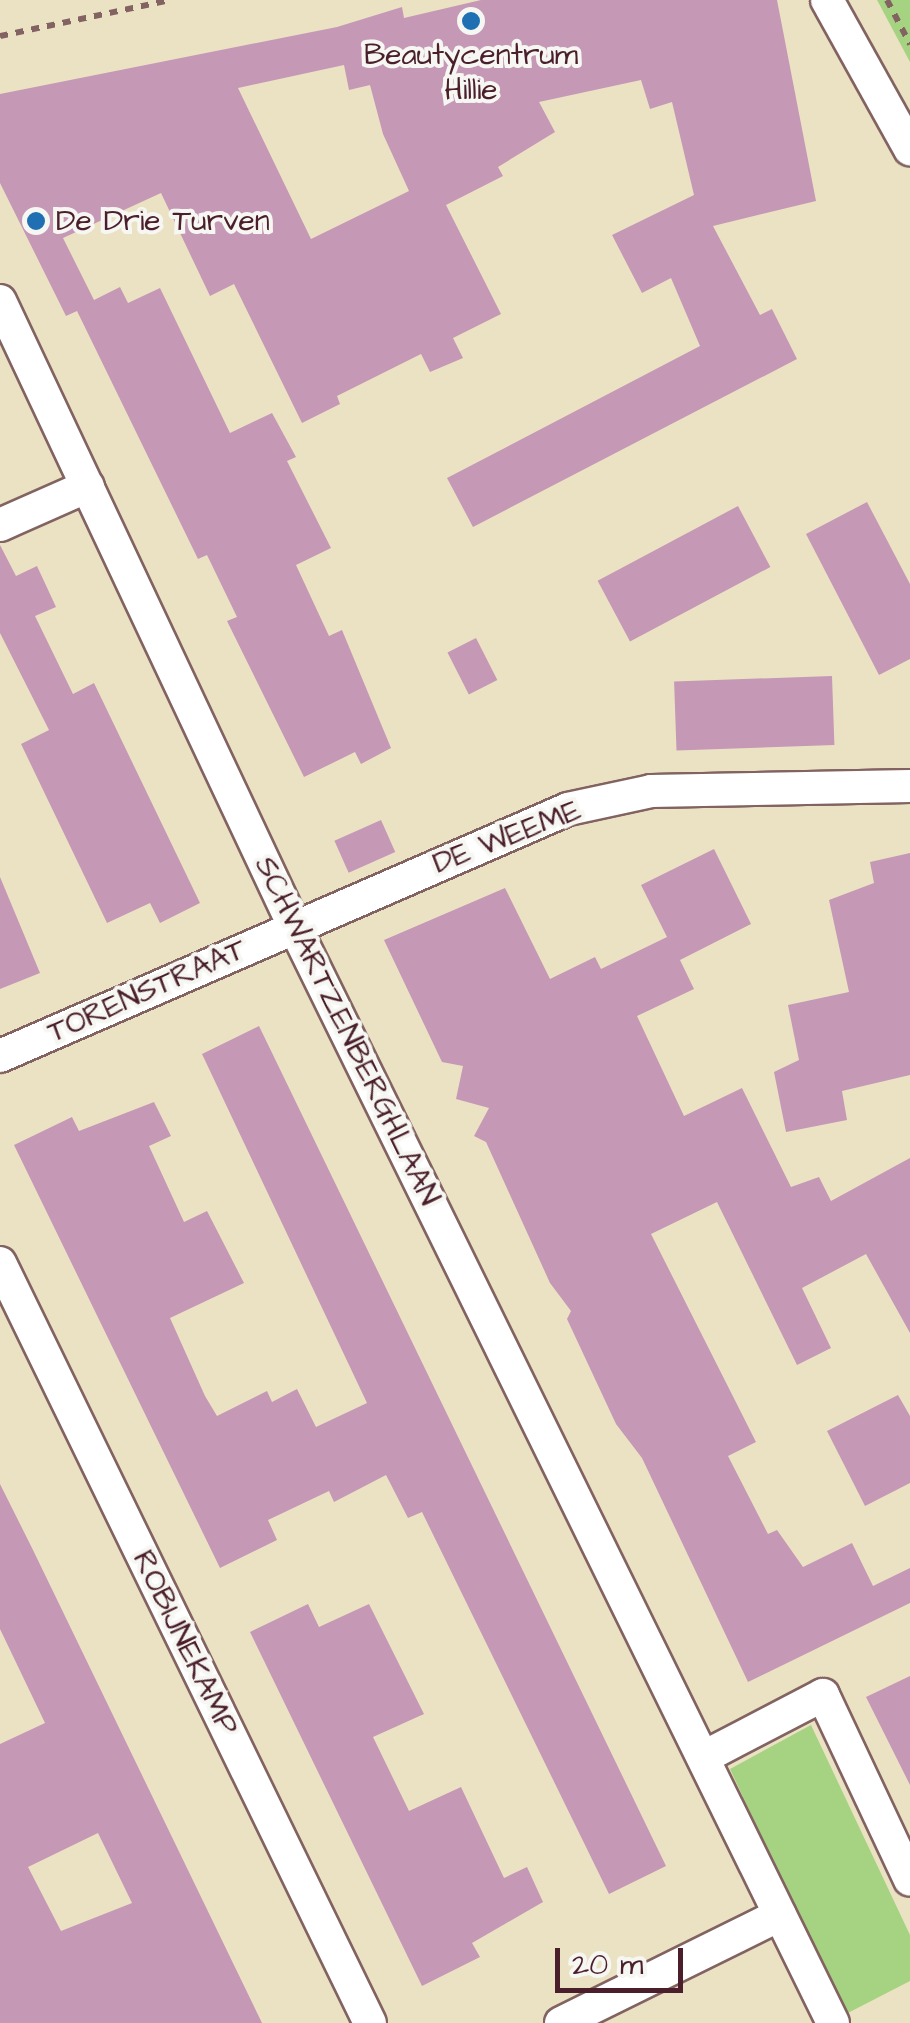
<!DOCTYPE html>
<style>
body{margin:0}
#map{position:relative;width:910px;height:2023px;overflow:hidden;background:#ebe2c4;font-family:"Architects Daughter",sans-serif}
div>[style]{position:absolute}
.green>*{inset:0;background:#a6d381}
.building>*{inset:0;background:#c598b6;transform-origin:0 0}
.path>*{height:6px;margin-top:-3px;transform-origin:0;background:repeating-linear-gradient(90deg,#826361 0 8px,transparent 0 16px)}
.roads{filter:drop-shadow(2px 0 #826361) drop-shadow(-2px 0 #826361) drop-shadow(0 2px #826361) drop-shadow(0 -2px #826361)}
.street>*{height:32px;margin:-16px;padding:0 16px;transform-origin:16px;border-radius:16px;background:#fff}
.dots>*{width:28px;height:28px;translate:-50% -50%;box-sizing:border-box;border:5px solid #f6f6f2;border-radius:50%}
span{translate:-50% -50%;white-space:nowrap;text-align:center;line-height:1.15;-webkit-text-stroke:8px #f6f6f2;paint-order:stroke}
.poi-label{font-size:30px;color:#4a1f2b}
.left{translate:0 -50%;text-align:left}
.street-label{font-size:30px;color:#4a1f2b}
.scale{position:absolute;left:555px;top:1948px;width:128px;height:45px;box-sizing:border-box;border:5px solid #4a1f2b;border-top:0;padding-left:12px;font-size:30px;line-height:35px;white-space:nowrap;color:#4a1f2b;-webkit-text-stroke:8px #f6f6f2;paint-order:stroke}
</style>
<div id="map">
<div class="green">
<i style="clip-path:polygon(877px 0,910px 0,910px 62px)"></i>
<i style="clip-path:polygon(811px 1725px,910px 1935px,910px 1981px,844px 2015px,730px 1769px)"></i>
</div>
<div class="building">
<i style="clip-path:polygon(evenodd,481px 0,777px 0,816px 201px,713px 226px,760px 315px,772px 309px,797px 359px,473px 527px,447px 478px,700px 346px,671px 278px,642px 293px,612px 235px,694px 195px,672px 102px,650px 109px,641px 80px,539px 102px,555px 132px,498px 167px,503px 176px,446px 205px,501px 314px,453px 338px,463px 358px,430px 372px,421px 354px,337px 396px,340px 404px,302px 423px,234px 284px,210px 296px,161px 193px,63px 238px,94px 300px,120px 287px,128px 303px,160px 288px,230px 433px,272px 413px,296px 457px,287px 461px,331px 548px,296px 565px,329px 636px,342px 630px,391px 748px,361px 764px,355px 752px,304px 777px,227px 621px,237px 617px,207px 555px,198px 559px,77px 311px,66px 316px,0 183px,0 94px,337px 27px,402px 7px,404px 18px,481px 0,344px 65px,349px 90px,370px 85px,383px 134px,409px 191px,311px 239px,238px 88px,344px 65px)"></i>
<i style="clip-path:polygon(867px 502px,910px 584px,910px 659px,879px 675px,806px 534px)"></i>
<i style="left:738px;top:506px;width:69px;height:159px;rotate:62deg"></i>
<i style="clip-path:polygon(0 545px,16px 576px,37px 566px,56px 607px,35px 616px,73px 694px,94px 683px,200px 903px,160px 923px,150px 903px,107px 923px,21px 744px,49px 730px,0 633px)"></i>
<i style="left:476px;top:638px;width:47px;height:32px;rotate:63deg"></i>
<i style="left:832px;top:676px;width:69px;height:158px;rotate:88deg"></i>
<i style="left:381px;top:820px;width:35px;height:51px;rotate:66deg"></i>
<i style="clip-path:polygon(714px 849px,751px 924px,680px 960px,694px 989px,637px 1016px,684px 1116px,742px 1088px,791px 1187px,819px 1177px,831px 1201px,910px 1158px,910px 1333px,866px 1254px,802px 1288px,831px 1348px,797px 1365px,717px 1202px,651px 1234px,756px 1442px,728px 1456px,768px 1534px,777px 1530px,803px 1567px,852px 1543px,873px 1586px,910px 1568px,910px 1603px,748px 1682px,642px 1458px,616px 1424px,567px 1319px,571px 1311px,550px 1283px,486px 1142px,474px 1136px,489px 1108px,456px 1099px,463px 1066px,442px 1062px,384px 940px,505px 888px,550px 979px,595px 957px,601px 969px,667px 937px,641px 885px)"></i>
<i style="clip-path:polygon(910px 853px,910px 1075px,842px 1091px,847px 1120px,786px 1132px,774px 1072px,799px 1060px,788px 1005px,849px 992px,829px 900px,874px 883px,870px 862px)"></i>
<i style="clip-path:polygon(0 877px,40px 973px,0 989px)"></i>
<i style="clip-path:polygon(259px 1026px,666px 1866px,609px 1894px,422px 1512px,408px 1518px,386px 1475px,334px 1502px,329px 1491px,268px 1520px,277px 1540px,220px 1568px,14px 1145px,72px 1117px,79px 1131px,154px 1102px,171px 1136px,149px 1146px,184px 1222px,207px 1211px,244px 1283px,170px 1318px,205px 1396px,217px 1416px,267px 1391px,272px 1402px,297px 1389px,316px 1427px,367px 1403px,202px 1054px)"></i>
<i style="clip-path:polygon(898px 1395px,910px 1416px,910px 1483px,865px 1506px,827px 1431px)"></i>
<i style="clip-path:polygon(evenodd,0 1484px,33px 1550px,262px 2023px,0 2023px,0 1744px,45px 1723px,0 1629px,0 1484px,98px 1833px,132px 1903px,61px 1931px,28px 1867px,98px 1833px)"></i>
<i style="clip-path:polygon(308px 1604px,319px 1627px,369px 1604px,424px 1714px,373px 1737px,409px 1811px,461px 1787px,504px 1878px,527px 1867px,543px 1902px,472px 1943px,480px 1957px,422px 1986px,250px 1632px)"></i>
<i style="clip-path:polygon(910px 1676px,910px 1785px,866px 1697px)"></i>
</div>
<div class="path">
<i style="left:887px;top:0;width:50px;rotate:62.4deg"></i>
<i style="left:0;top:36px;width:175px;rotate:-11.9deg"></i>
</div>
<div class="roads">
<div class="street">
<i style="left:827px;top:0;width:171px;rotate:60.9deg"></i>
<i style="left:0;top:301px;width:691px;rotate:64.81deg"></i>
<i style="left:294px;top:926px;width:1222px;rotate:63.83deg"></i>
<i style="left:0;top:525px;width:96px;rotate:-23.9deg"></i>
<i style="left:0;top:1056px;width:619px;rotate:-23.5deg"></i>
<i style="left:568px;top:809px;width:85px;rotate:-12.2deg"></i>
<i style="left:651px;top:791px;width:259px;rotate:-1.1deg"></i>
<i style="left:0;top:1263px;width:845px;rotate:64.04deg"></i>
<i style="left:706px;top:1756px;width:132px;rotate:-27.5deg"></i>
<i style="left:823px;top:1695px;width:204px;rotate:64.8deg"></i>
<i style="left:561px;top:2023px;width:244px;rotate:-26.3deg"></i>
</div>
</div>
<div class="dots">
<i style="left:471px;top:21px;background:#1f6fb2"></i>
<i style="left:36px;top:221px;background:#1f6fb2"></i>
</div>
<div class="poi-label">
<span style="left:471px;top:72px">Beautycentrum<br>Hillie</span>
<span class="left" style="left:56px;top:221px">De Drie Turven</span>
</div>
<div class="street-label">
<span style="left:507px;top:837px;rotate:-21deg">DE WEEME</span>
<span style="left:147px;top:991px;rotate:-24deg">TORENSTRAAT</span>
<span style="left:347px;top:1031px;rotate:64deg">SCHWARTZENBERGHLAAN</span>
<span style="left:185px;top:1643px;rotate:64deg">ROBIJNEKAMP</span>
</div>
<div class="scale">20 m</div>
</div>
